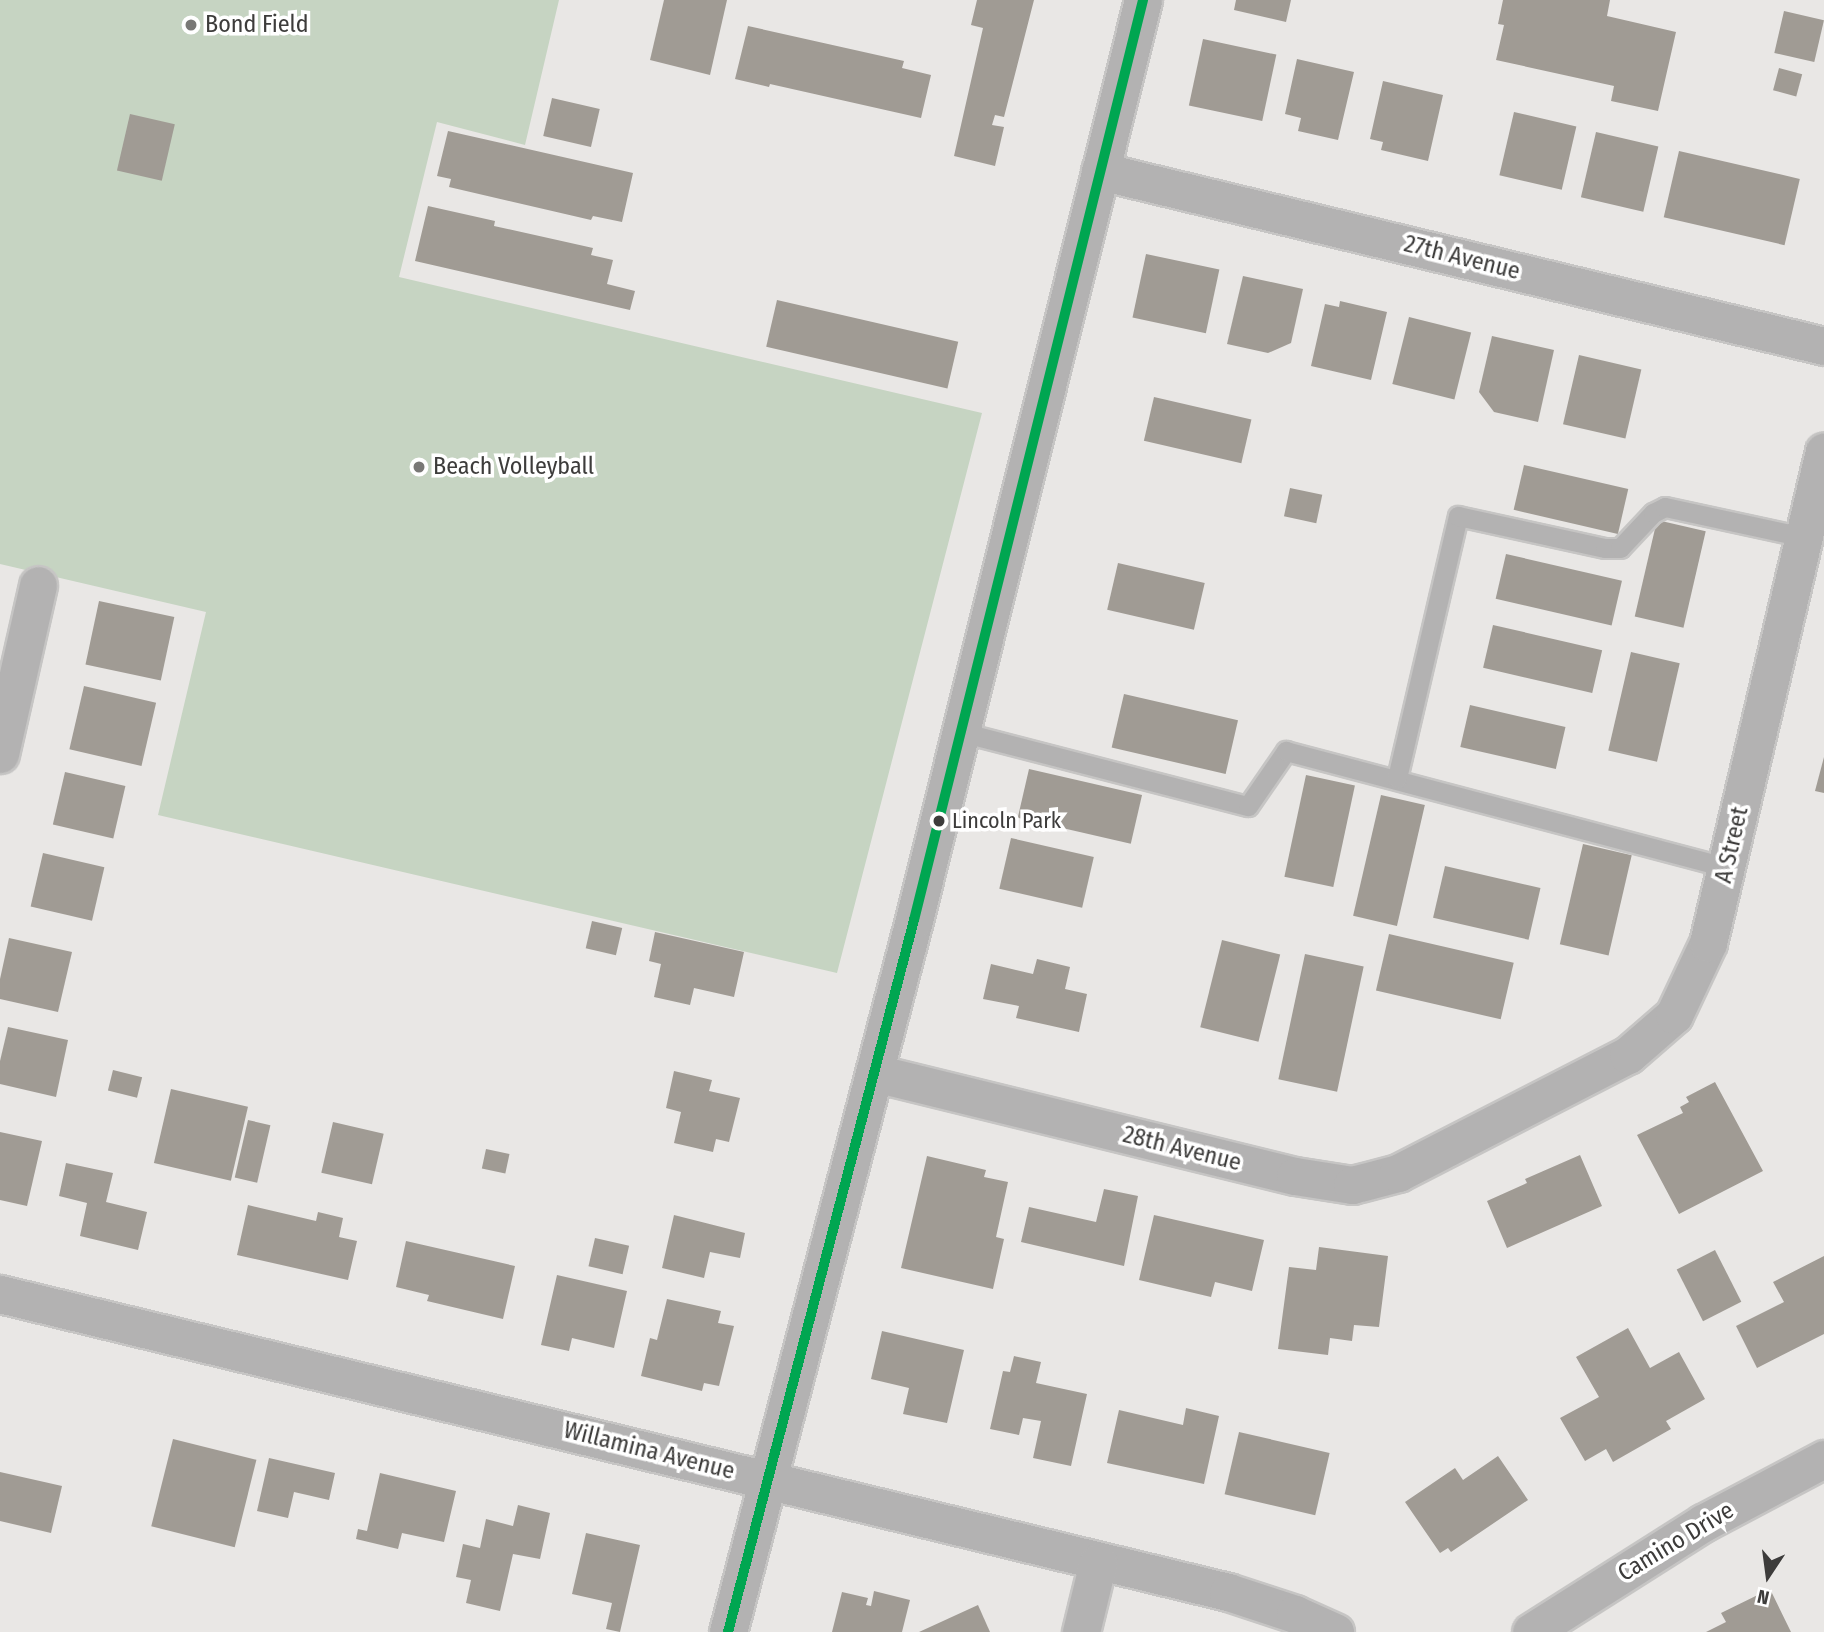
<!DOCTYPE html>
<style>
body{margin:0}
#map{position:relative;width:1824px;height:1632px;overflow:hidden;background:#e9e7e5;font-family:"Fira Sans Condensed",sans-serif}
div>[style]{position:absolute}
.green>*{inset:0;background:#c6d4c2}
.building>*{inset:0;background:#a09b94;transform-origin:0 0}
.roads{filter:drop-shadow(2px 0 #c6c5c4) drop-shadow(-2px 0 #c6c5c4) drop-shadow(0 2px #c6c5c4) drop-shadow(0 -2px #c6c5c4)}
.lane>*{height:19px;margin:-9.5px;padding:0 9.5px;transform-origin:9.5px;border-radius:9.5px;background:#b3b2b2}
.street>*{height:37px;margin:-18.5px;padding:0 18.5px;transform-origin:18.5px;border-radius:18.5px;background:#b3b2b2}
.bus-1>*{height:10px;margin:-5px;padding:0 5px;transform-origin:5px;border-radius:5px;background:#00a651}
.dots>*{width:19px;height:19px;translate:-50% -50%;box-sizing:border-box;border:4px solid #fff;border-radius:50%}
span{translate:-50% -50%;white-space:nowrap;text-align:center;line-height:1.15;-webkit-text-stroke:7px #fff;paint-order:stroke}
.bus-label{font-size:22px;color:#3d3c3b}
.left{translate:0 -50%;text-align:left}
.poi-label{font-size:24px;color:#3d3c3b}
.street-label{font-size:24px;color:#3d3c3b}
.north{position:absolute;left:1733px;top:1541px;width:70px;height:70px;-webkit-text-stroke:5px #fff;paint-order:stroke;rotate:193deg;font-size:19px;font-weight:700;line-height:28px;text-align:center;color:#3d3c3b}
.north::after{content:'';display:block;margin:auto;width:24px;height:32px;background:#3d3c3b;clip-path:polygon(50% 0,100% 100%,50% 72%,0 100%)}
</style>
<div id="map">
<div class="green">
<i style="clip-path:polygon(0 0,559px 0,525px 145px,437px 122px,399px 277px,982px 413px,837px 973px,158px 815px,206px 612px,0 564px)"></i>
</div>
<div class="building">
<i style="clip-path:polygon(664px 0,727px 0,710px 75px,650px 60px)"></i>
<i style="clip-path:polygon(977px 0,1034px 0,1004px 117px,995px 115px,992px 125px,1004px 127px,995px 166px,954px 156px,983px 28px,971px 25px)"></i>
<i style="clip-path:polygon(1236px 0,1291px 0,1286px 22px,1234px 10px)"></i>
<i style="clip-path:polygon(1503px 0,1610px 0,1607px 16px,1676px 32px,1658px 111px,1611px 101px,1614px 86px,1496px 60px,1504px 25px,1498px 24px)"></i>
<i style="left:1784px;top:11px;width:41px;height:43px;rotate:13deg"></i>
<i style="clip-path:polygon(748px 26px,904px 61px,902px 68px,931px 75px,921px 118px,770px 84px,769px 87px,735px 79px)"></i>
<i style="left:1203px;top:39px;width:75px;height:68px;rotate:12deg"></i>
<i style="clip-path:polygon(1297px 59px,1354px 72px,1338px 140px,1298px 131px,1301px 118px,1285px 114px)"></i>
<i style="left:1779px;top:68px;width:24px;height:23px;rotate:15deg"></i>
<i style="clip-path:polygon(1383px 81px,1443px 95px,1428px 161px,1381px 150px,1383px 142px,1370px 139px)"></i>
<i style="left:552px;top:98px;width:49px;height:39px;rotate:13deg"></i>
<i style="left:1514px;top:112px;width:64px;height:65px;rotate:13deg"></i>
<i style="left:130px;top:114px;width:46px;height:58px;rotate:13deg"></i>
<i style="clip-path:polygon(448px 131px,633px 173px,622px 222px,593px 216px,591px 220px,449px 187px,451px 179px,437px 176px)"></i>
<i style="left:1596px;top:132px;width:64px;height:67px;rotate:13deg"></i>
<i style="left:1679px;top:151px;width:124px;height:68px;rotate:13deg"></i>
<i style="clip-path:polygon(428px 206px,495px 221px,494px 226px,593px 248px,591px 255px,613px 260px,607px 284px,635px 291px,630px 310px,415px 261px)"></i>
<i style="left:1146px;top:254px;width:75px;height:65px;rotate:12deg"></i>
<i style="clip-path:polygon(1243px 276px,1303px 289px,1291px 343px,1268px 353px,1227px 344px)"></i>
<i style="left:777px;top:300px;width:186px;height:48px;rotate:13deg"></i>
<i style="clip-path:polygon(1340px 301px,1387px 312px,1371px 380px,1311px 366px,1325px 304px,1339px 307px)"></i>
<i style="left:1409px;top:317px;width:64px;height:69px;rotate:14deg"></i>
<i style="clip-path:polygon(1492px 336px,1554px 350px,1538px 422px,1494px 412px,1479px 392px)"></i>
<i style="left:1579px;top:355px;width:64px;height:71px;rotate:13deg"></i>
<i style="left:1154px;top:397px;width:100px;height:45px;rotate:13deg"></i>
<i style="left:1524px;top:465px;width:107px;height:46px;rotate:13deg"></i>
<i style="left:1290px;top:488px;width:33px;height:29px;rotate:12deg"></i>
<i style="left:1657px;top:520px;width:50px;height:99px;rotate:13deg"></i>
<i style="left:1506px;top:554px;width:119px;height:46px;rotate:13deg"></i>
<i style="left:1118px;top:563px;width:89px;height:48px;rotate:13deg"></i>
<i style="left:99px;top:601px;width:77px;height:65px;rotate:12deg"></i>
<i style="left:1493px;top:625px;width:112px;height:44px;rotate:13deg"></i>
<i style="left:1631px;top:652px;width:50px;height:101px;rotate:13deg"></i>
<i style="left:84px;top:686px;width:74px;height:65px;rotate:13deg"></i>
<i style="left:1124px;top:694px;width:117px;height:55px;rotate:13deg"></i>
<i style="left:1470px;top:705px;width:98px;height:43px;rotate:13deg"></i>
<i style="clip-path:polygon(1824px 757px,1824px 793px,1815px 791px)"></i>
<i style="left:1029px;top:769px;width:116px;height:50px;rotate:13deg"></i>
<i style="left:65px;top:772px;width:62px;height:54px;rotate:13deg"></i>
<i style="left:1306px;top:775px;width:50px;height:104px;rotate:12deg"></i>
<i style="left:1381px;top:795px;width:45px;height:124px;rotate:13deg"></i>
<i style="left:1011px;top:838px;width:85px;height:52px;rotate:13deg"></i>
<i style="left:1583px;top:844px;width:50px;height:103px;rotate:13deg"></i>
<i style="left:43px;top:853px;width:63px;height:55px;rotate:13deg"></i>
<i style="left:1445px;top:866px;width:98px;height:53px;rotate:13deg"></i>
<i style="left:592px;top:921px;width:31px;height:28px;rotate:13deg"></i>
<i style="clip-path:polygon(655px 932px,744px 952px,734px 997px,694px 988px,690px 1005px,654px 997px,661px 964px,649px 961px)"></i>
<i style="left:1389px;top:934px;width:128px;height:58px;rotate:13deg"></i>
<i style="clip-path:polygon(9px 938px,72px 952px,58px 1012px,0 999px,0 979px)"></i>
<i style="left:1222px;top:940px;width:60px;height:90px;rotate:14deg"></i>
<i style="left:1305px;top:954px;width:60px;height:128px;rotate:12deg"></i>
<i style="clip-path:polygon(1037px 959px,1070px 967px,1065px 989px,1087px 994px,1079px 1032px,1016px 1018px,1019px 1006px,983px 999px,991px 964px,1033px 974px)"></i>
<i style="clip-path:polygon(8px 1027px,68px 1040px,56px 1097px,0 1084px,0 1061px)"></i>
<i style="left:113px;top:1070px;width:30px;height:21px;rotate:14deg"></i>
<i style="clip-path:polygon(674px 1071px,712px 1080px,709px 1091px,740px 1098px,729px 1142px,716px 1139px,713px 1152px,674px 1143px,681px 1112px,666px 1108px)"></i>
<i style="clip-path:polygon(1715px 1082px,1763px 1171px,1679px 1214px,1637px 1135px,1683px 1113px,1680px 1107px,1689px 1102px,1686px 1097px)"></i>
<i style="left:171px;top:1089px;width:79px;height:76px;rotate:13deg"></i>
<i style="left:248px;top:1120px;width:23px;height:59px;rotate:13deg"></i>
<i style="left:333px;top:1122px;width:52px;height:52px;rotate:13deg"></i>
<i style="clip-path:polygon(0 1132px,42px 1141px,27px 1206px,0 1200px)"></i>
<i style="left:486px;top:1149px;width:24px;height:20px;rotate:12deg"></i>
<i style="clip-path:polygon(1580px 1155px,1602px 1206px,1507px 1248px,1487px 1201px,1527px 1183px,1525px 1179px)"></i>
<i style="clip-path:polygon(927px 1156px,986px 1170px,984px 1177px,1008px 1182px,996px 1237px,1004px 1239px,993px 1289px,901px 1268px)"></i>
<i style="clip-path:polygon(66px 1163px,113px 1173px,106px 1202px,147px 1212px,138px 1250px,80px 1236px,87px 1203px,59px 1196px)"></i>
<i style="clip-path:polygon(1104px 1189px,1138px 1196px,1124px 1266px,1021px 1242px,1029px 1207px,1096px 1222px)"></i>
<i style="clip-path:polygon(248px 1205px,316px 1221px,318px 1212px,343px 1218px,339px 1237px,357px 1241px,348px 1280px,237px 1255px)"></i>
<i style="clip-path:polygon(674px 1215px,745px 1233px,740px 1258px,710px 1252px,704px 1278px,662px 1268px)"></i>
<i style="clip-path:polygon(1154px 1215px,1264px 1240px,1252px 1291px,1215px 1282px,1211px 1297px,1139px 1280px)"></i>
<i style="left:595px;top:1238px;width:35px;height:29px;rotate:13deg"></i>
<i style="clip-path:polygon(406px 1241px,515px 1266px,503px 1319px,427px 1301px,429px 1295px,396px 1287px)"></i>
<i style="clip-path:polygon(1319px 1247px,1388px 1256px,1379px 1327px,1354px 1325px,1352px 1341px,1330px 1338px,1328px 1355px,1278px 1349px,1289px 1267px,1316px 1270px)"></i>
<i style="left:1715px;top:1250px;width:58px;height:43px;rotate:63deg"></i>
<i style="clip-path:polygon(1824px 1256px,1824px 1334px,1757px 1368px,1736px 1326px,1784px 1302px,1773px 1282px)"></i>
<i style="clip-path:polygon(557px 1275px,627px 1291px,614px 1348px,572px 1338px,569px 1351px,541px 1345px)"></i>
<i style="clip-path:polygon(667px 1299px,721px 1311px,718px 1323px,734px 1326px,719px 1386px,704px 1383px,702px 1391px,641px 1376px,650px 1338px,657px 1340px)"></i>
<i style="clip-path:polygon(1628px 1328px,1650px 1368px,1679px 1352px,1705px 1399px,1666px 1421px,1671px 1429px,1613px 1462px,1606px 1449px,1585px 1461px,1560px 1418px,1599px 1397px,1576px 1357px)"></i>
<i style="clip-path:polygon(882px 1331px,964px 1350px,947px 1423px,903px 1414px,909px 1388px,871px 1379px)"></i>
<i style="clip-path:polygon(1014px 1356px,1041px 1362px,1036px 1383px,1087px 1394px,1071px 1466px,1033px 1458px,1041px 1421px,1023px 1418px,1019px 1435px,990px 1429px,1003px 1371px,1010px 1372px)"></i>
<i style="clip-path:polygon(1186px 1408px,1219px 1416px,1204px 1484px,1107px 1463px,1119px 1410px,1183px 1425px)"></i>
<i style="left:1239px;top:1432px;width:93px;height:64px;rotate:13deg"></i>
<i style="left:173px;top:1439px;width:86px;height:90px;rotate:14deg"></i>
<i style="clip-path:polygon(1498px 1456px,1528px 1500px,1451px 1552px,1448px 1548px,1440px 1553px,1405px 1502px,1455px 1468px,1463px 1480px)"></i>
<i style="clip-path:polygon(269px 1458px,335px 1473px,329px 1500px,294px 1492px,288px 1518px,257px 1511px)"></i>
<i style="clip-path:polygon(0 1472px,62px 1486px,51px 1533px,0 1521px)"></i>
<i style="clip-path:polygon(380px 1473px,456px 1491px,444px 1542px,402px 1533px,398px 1549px,356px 1539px,358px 1529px,367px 1531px)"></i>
<i style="clip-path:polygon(518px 1505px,550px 1513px,540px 1559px,513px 1554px,500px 1611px,466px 1603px,471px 1580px,456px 1577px,463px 1544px,480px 1548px,486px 1519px,513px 1526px)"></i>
<i style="clip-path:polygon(586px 1533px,640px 1545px,620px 1632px,606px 1629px,612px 1603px,572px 1594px)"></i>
<i style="clip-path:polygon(1770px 1589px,1791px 1632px,1706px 1632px,1726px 1622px,1721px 1613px)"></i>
<i style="clip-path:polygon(874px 1591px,910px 1600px,902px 1632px,832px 1632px,842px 1592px,868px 1598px,866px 1605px,871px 1606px)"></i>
<i style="clip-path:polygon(978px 1605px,990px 1632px,919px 1632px)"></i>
</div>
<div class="roads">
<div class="lane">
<i style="left:961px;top:732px;width:296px;rotate:14.5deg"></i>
<i style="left:1248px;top:806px;width:67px;rotate:-55.4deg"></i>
<i style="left:1286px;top:751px;width:455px;rotate:14.8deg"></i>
<i style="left:1397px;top:778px;width:269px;rotate:-76.9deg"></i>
<i style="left:1458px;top:516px;width:150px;rotate:12.3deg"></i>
<i style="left:1605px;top:548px;width:15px"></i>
<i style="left:1620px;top:548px;width:48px;rotate:-46.7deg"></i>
<i style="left:1653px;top:513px;width:13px;rotate:-27deg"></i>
<i style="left:1665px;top:507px;width:142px;rotate:12.2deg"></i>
</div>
<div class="street">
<i style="left:1100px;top:171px;width:745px;rotate:13.59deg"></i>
<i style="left:0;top:754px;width:173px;rotate:-77.3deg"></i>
<i style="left:875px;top:1073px;width:432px;rotate:13.8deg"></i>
<i style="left:1295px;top:1176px;width:58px;rotate:9deg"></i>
<i style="left:1352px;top:1185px;width:48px;rotate:-14.6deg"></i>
<i style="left:1398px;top:1173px;width:259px;rotate:-27.2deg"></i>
<i style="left:1628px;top:1055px;width:61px;rotate:-41deg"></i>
<i style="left:1674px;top:1015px;width:80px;rotate:-64.7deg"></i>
<i style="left:1708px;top:943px;width:505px;rotate:-76.73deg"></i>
<i style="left:0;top:1294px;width:1264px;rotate:13.64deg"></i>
<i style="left:1228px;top:1592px;width:71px;rotate:18.2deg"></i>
<i style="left:1295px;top:1614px;width:44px;rotate:24.2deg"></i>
<i style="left:728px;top:1632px;width:736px;rotate:-75.36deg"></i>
<i style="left:914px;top:920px;width:948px;rotate:-76.02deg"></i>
<i style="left:1081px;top:1632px;width:72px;rotate:-76.3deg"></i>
<i style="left:1531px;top:1632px;width:204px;rotate:-32.4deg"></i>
<i style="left:1703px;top:1523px;width:137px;rotate:-27.9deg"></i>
</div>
</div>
<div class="bus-1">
<i style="left:728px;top:1632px;width:736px;rotate:-75.36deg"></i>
<i style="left:914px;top:920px;width:948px;rotate:-76.02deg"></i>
</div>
<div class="dots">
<i style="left:191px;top:25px;background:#797876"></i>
<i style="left:419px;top:467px;background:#797876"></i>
<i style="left:939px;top:821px;background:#3d3c3b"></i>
</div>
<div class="bus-label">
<span class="left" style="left:952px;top:821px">Lincoln Park</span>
</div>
<div class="poi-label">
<span class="left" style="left:205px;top:25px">Bond Field</span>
<span class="left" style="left:433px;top:467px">Beach Volleyball</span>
</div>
<div class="street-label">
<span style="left:1462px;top:258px;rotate:14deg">27th Avenue</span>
<span style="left:1732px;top:845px;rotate:-77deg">A Street</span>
<span style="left:1182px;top:1149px;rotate:14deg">28th Avenue</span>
<span style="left:649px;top:1451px;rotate:14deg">Willamina Avenue</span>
<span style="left:1676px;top:1542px;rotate:-31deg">Camino Drive</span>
</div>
<div class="north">N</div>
</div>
